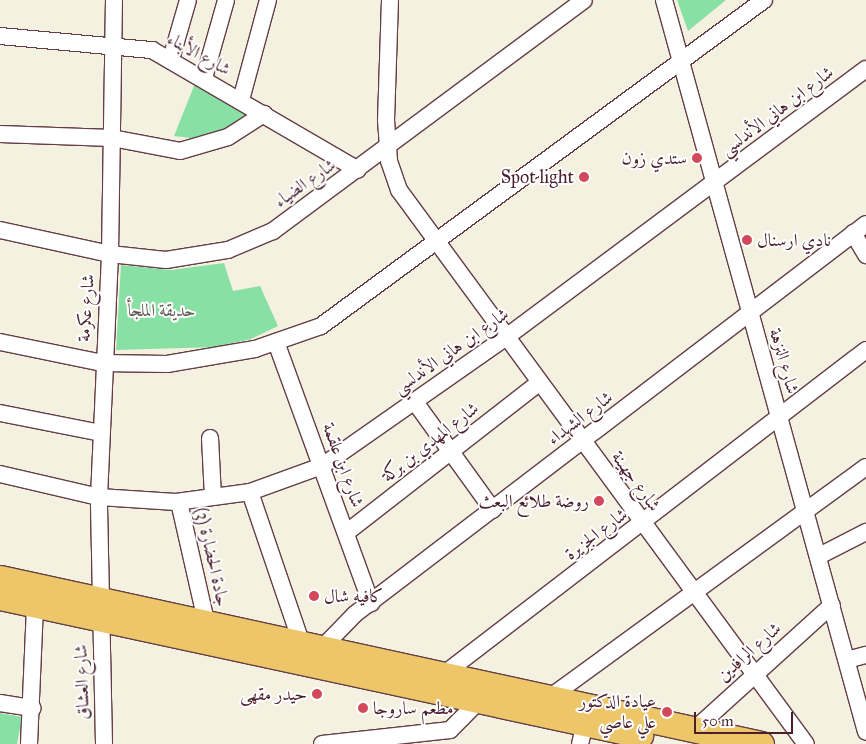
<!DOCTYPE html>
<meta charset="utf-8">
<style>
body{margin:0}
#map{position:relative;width:866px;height:744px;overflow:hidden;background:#f4f1e0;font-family:"IM FELL Great Primer",Amiri,serif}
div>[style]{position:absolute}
.green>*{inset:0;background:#88e0a4}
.roads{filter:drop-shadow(1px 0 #643e46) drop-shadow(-1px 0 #643e46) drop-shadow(0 1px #643e46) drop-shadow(0 -1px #643e46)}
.minor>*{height:16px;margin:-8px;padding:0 8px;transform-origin:8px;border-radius:8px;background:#fff}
.highway>*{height:25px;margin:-12.5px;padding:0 12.5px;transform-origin:12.5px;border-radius:12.5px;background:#ecc669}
.dots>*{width:14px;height:14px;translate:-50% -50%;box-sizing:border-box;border:2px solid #fff;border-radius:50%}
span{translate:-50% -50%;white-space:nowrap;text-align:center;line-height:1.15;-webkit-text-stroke:4px #fff;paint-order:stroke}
.street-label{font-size:18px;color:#4a1f2b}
.poi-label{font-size:18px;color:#4a1f2b}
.right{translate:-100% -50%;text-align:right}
.left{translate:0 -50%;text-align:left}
.park-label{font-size:18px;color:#5d594f}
.scale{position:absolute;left:694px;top:712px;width:99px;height:22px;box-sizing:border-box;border:2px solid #4a1f2b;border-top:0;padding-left:6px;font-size:15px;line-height:18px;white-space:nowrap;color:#4a1f2b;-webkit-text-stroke:4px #fff;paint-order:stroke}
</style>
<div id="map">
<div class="green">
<i style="clip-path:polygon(677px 0,726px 0,688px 31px)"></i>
<i style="clip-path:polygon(196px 81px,250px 115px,225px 132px,199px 139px,174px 136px)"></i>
<i style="clip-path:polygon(224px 263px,233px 291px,260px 286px,278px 326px,251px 339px,216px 347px,116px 350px,121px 265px,171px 270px)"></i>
<i style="clip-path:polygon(0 713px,22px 717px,17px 744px,0 744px)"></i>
</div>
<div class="roads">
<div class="minor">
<i style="left:390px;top:0;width:120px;rotate:91.9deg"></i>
<i style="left:386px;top:120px;width:41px;rotate:85.8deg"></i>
<i style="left:389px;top:161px;width:31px;rotate:71deg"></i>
<i style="left:399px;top:190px;width:687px;rotate:53.7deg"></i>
<i style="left:664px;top:0;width:759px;rotate:74.57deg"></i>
<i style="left:0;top:36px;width:153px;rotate:5.3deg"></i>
<i style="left:152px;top:50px;width:238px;rotate:30.2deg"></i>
<i style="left:171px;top:59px;width:61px;rotate:-73.9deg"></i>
<i style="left:204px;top:78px;width:81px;rotate:-74.2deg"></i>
<i style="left:241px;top:100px;width:104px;rotate:-74.9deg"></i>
<i style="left:0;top:134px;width:112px;rotate:2deg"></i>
<i style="left:112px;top:138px;width:69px;rotate:10.8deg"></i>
<i style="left:180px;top:151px;width:50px;rotate:-16.3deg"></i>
<i style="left:228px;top:137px;width:43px;rotate:-32.6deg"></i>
<i style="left:0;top:230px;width:113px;rotate:12.3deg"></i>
<i style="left:110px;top:254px;width:56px;rotate:6.1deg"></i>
<i style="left:166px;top:260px;width:63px;rotate:-9.2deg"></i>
<i style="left:228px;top:250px;width:49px;rotate:-22.9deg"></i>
<i style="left:273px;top:231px;width:387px;rotate:-36.6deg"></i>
<i style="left:853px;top:233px;width:26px;rotate:59deg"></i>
<i style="left:0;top:342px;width:104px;rotate:11.6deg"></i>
<i style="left:102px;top:363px;width:65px;rotate:0.9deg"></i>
<i style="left:167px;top:364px;width:89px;rotate:-9.7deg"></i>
<i style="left:255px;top:349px;width:70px;rotate:-19.2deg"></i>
<i style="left:321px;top:326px;width:550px;rotate:-36.35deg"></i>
<i style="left:276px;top:342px;width:278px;rotate:70deg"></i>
<i style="left:415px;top:402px;width:133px;rotate:54.2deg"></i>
<i style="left:0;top:413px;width:103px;rotate:11.2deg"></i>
<i style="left:210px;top:438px;width:59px;rotate:87.1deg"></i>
<i style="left:0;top:474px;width:102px;rotate:13.1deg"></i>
<i style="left:99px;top:497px;width:77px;rotate:3.7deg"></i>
<i style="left:176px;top:502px;width:75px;rotate:-7.7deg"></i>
<i style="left:250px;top:492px;width:77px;rotate:-19.9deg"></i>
<i style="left:322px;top:466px;width:223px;rotate:-35deg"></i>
<i style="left:505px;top:338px;width:450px;rotate:-36.7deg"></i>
<i style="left:250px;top:492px;width:158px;rotate:71.2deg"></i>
<i style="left:179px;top:502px;width:122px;rotate:77.2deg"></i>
<i style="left:346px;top:533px;width:244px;rotate:-37.9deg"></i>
<i style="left:819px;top:556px;width:53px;rotate:-27.1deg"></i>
<i style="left:323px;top:647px;width:46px;rotate:-45.9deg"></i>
<i style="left:355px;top:614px;width:643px;rotate:-37.35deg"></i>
<i style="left:847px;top:660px;width:20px;rotate:-15deg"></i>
<i style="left:444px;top:674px;width:532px;rotate:-37.52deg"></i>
<i style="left:549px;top:698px;width:392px;rotate:-36.1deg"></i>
<i style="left:0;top:703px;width:33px;rotate:9deg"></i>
<i style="left:694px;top:730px;width:186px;rotate:-42.2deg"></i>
<i style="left:29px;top:744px;width:139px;rotate:-87.5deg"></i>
<i style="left:104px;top:744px;width:247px;rotate:-91.2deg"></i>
<i style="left:99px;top:497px;width:243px;rotate:-87.4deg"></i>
<i style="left:110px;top:254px;width:254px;rotate:-89.1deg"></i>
<i style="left:322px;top:744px;width:129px;rotate:-6.2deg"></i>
<i style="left:450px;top:730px;width:40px;rotate:-45deg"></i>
<i style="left:580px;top:744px;width:21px;rotate:-76deg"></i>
</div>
<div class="highway">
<i style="left:0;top:578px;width:779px;rotate:12.31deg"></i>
<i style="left:0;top:597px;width:655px;rotate:12.17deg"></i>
</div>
</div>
<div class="dots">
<i style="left:697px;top:158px;background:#d1495b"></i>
<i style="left:584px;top:177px;background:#d1495b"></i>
<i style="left:747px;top:240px;background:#d1495b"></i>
<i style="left:599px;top:501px;background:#d1495b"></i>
<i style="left:314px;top:596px;background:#d1495b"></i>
<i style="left:317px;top:694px;background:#d1495b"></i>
<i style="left:363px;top:708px;background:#d1495b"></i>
<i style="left:667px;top:712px;background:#d1495b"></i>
</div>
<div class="street-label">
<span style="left:199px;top:54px;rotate:29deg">شارع الأبناء</span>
<span style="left:777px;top:111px;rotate:-37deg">شارع ابن هاني الأندلسي</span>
<span style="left:305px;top:183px;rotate:-35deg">شارع الضياء</span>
<span style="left:86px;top:308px;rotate:-86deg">شارع عكرمة</span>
<span style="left:451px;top:351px;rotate:-35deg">شارع ابن هاني الأندلسي</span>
<span style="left:784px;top:361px;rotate:74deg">شارع النزهة</span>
<span style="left:580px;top:418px;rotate:-37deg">شارع الشهداء</span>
<span style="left:430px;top:442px;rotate:-38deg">شارع المهدي بن بركة</span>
<span style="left:343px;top:465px;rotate:70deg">شارع ابن علقمة</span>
<span style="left:636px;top:481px;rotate:54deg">شارع جهينة</span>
<span style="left:596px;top:534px;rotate:-37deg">شارع الجزيرة</span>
<span style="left:212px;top:557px;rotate:77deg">جادة الحضارة (3)</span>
<span style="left:749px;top:652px;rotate:-42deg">شارع الرافدين</span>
<span style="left:82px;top:682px;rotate:-92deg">شارع العشاق</span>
</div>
<div class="poi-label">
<span class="right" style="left:687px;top:158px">ستدي زون</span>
<span class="right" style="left:574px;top:177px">Spot light</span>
<span class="left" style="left:757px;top:240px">نادي ارسنال</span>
<span class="right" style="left:589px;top:501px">روضة طلائع البعث</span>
<span class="left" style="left:324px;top:596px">كافيه شال</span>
<span class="right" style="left:307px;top:694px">حيدر مقهى</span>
<span class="right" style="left:656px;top:712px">عيادة الدكتور<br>علي عاصي</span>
<span class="left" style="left:373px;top:708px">مطعم ساروجا</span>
</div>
<div class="park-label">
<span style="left:161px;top:310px">حديقة الملجأ</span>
</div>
<div class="scale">50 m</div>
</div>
